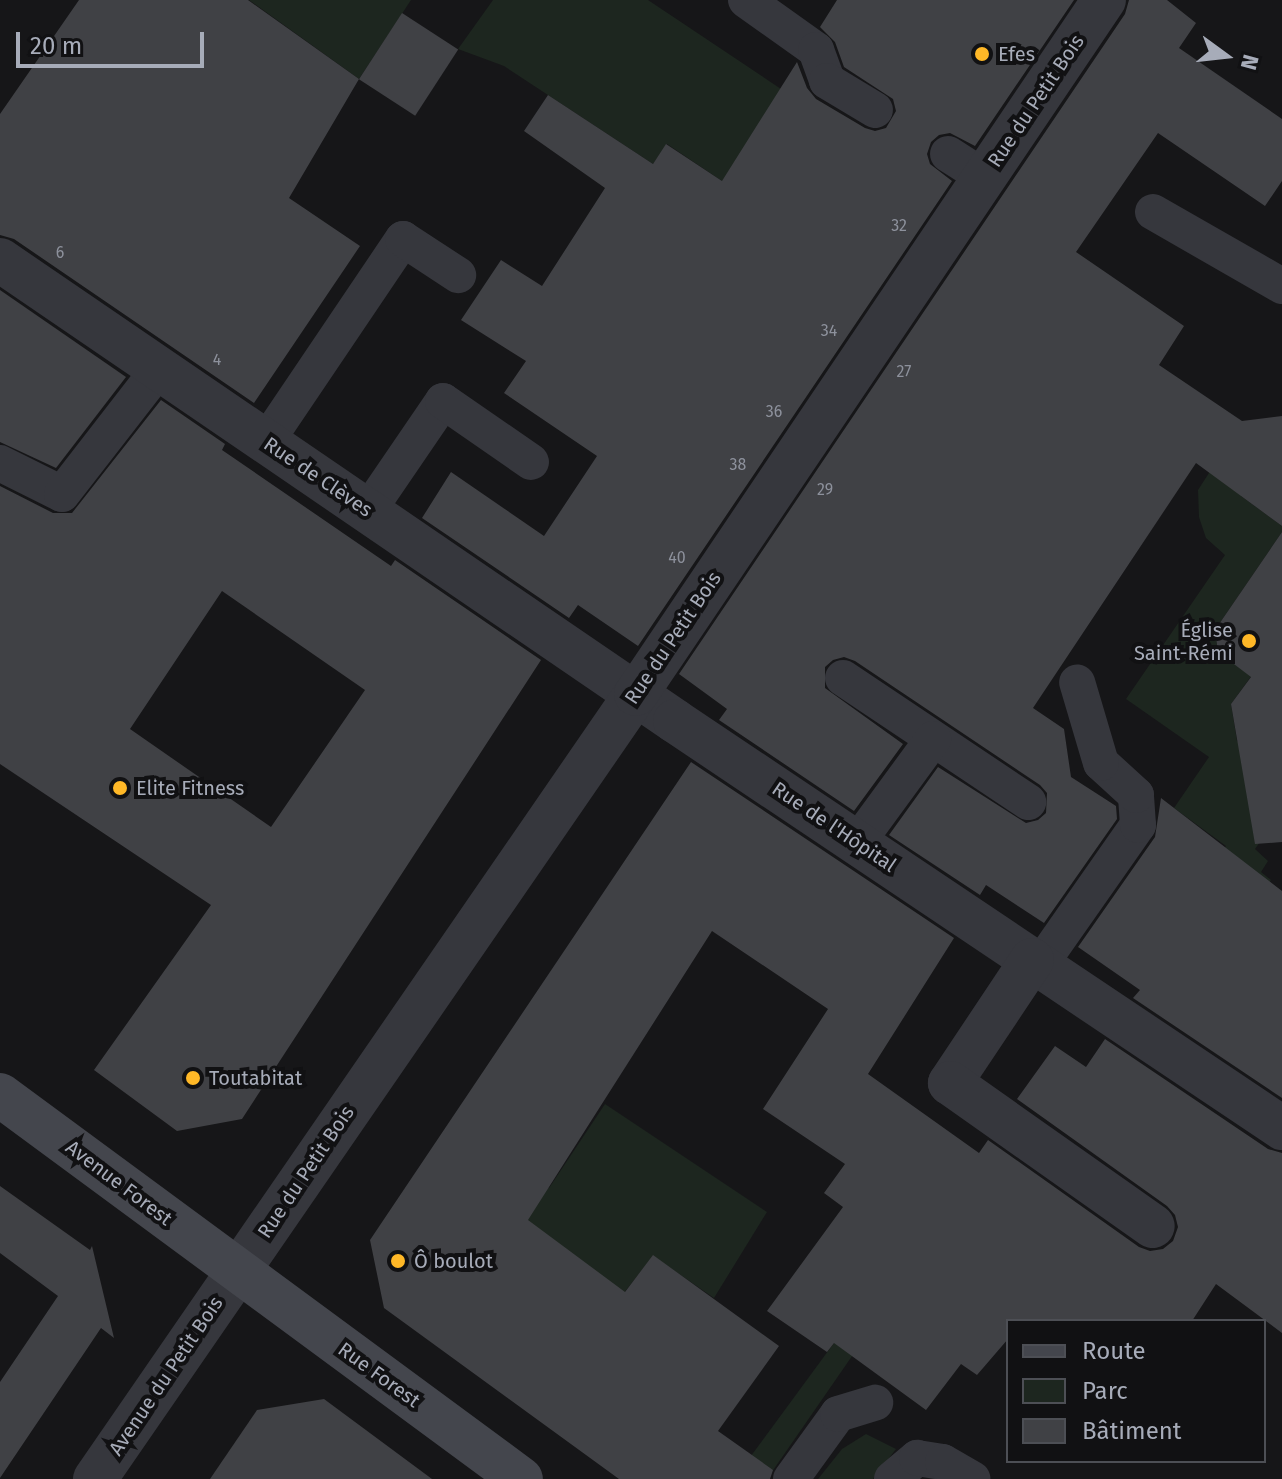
<!DOCTYPE html>
<meta charset="utf-8">
<style>
body{margin:0}
#map{position:relative;width:1282px;height:1479px;overflow:hidden;background:#161618;font-family:"Fira Sans",sans-serif}
div>[style]{position:absolute}
.green>*{inset:0;background:#1d261f}
.building>*{inset:0;background:#404145;transform-origin:0 0}
.lane>*{height:36px;margin:-18px;padding:0 18px;transform-origin:18px;border-radius:18px;background:#36373d}
.street>*{height:44px;margin:-22px;padding:0 22px;transform-origin:22px;border-radius:22px;background:#36373d}
.secondary>*{height:44px;margin:-22px;padding:0 22px;transform-origin:22px;border-radius:22px;background:#44464d}
.dots>*{width:22px;height:22px;translate:-50% -50%;box-sizing:border-box;border:4px solid #111113;border-radius:50%}
span{translate:-50% -50%;white-space:nowrap;text-align:center;line-height:1.15;-webkit-text-stroke:8px #111113;paint-order:stroke}
.number-label{font-size:16px;color:#8d919c}
.number-label span{-webkit-text-stroke-width:0}
.poi-label{font-size:20px;color:#a7acb9}
.left{translate:0 -50%;text-align:left}
.right{translate:-100% -50%;text-align:right}
.street-label{font-size:20px;color:#a7acb9}
.legend{position:absolute;left:1006px;top:1319px;width:260px;height:144px;box-sizing:border-box;background:#111113;border:2px solid #4d4f55;margin:0;padding:10px 14px;list-style:none;font-size:24px;color:#a7acb9}
.legend li{display:flex;align-items:center;gap:16px;height:40px}
.legend b{width:40px;border:2px solid #4d4f55}
.north{position:absolute;left:1186px;top:16px;width:80px;height:80px;-webkit-text-stroke:6px #111113;paint-order:stroke;rotate:105deg;font-size:22px;font-weight:700;line-height:32px;text-align:center;color:#a7acb9}
.north::after{content:'';display:block;margin:auto;width:28px;height:36px;background:#a7acb9;clip-path:polygon(50% 0,100% 100%,50% 72%,0 100%)}
.scale{position:absolute;left:16px;top:32px;width:188px;height:36px;box-sizing:border-box;border:4px solid #a7acb9;border-top:0;padding-left:10px;font-size:24px;line-height:28px;white-space:nowrap;color:#a7acb9;-webkit-text-stroke:6px #111113;paint-order:stroke}
</style>
<div id="map">
<div class="green">
<i style="clip-path:polygon(249px 0,411px 0,359px 79px)"></i>
<i style="clip-path:polygon(493px 0,648px 0,781px 89px,795px 230px,667px 144px,653px 164px,504px 66px,458px 49px)"></i>
<i style="clip-path:polygon(1227px 445px,1254px 478px,1241px 496px,1282px 526px,1282px 532px,1215px 630px,1218px 652px,1237px 666px,1260px 664px,1231px 704px,1237px 741px,1272px 765px,1282px 811px,1255px 849px,1268px 861px,1261px 872px,1271px 880px,1249px 911px,1204px 880px,1226px 846px,1174px 808px,1209px 757px,1126px 699px,1225px 555px,1206px 538px,1199px 517px,1198px 490px)"></i>
<i style="clip-path:polygon(605px 1104px,767px 1212px,714px 1298px,653px 1256px,608px 1313px,466px 1245px,518px 1168px,549px 1188px)"></i>
<i style="clip-path:polygon(878px 1283px,895px 1294px,767px 1479px,734px 1479px)"></i>
<i style="clip-path:polygon(866px 1434px,896px 1449px,873px 1479px,818px 1479px,842px 1449px)"></i>
</div>
<div class="building">
<i style="clip-path:polygon(79px 0,248px 0,359px 79px,289px 198px,360px 246px,254px 403px,14px 239px,0 235px,0 114px)"></i>
<i style="clip-path:polygon(837px 0,1074px 0,975px 146px,950px 133px,939px 135px,931px 142px,927px 154px,930px 164px,952px 181px,638px 646px,578px 605px,569px 618px,422px 518px,451px 472px,544px 536px,597px 456px,504px 393px,526px 361px,461px 320px,501px 260px,542px 286px,605px 188px,524px 131px,548px 95px,653px 164px,666px 144px,722px 181px,797px 62px,807px 88px,816px 99px,865px 128px,875px 131px,886px 128px,896px 111px,893px 99px,844px 67px,835px 42px,820px 27px)"></i>
<i style="clip-path:polygon(1129px 0,1167px 0,1196px 23px,1179px 48px,1282px 119px,1282px 181px,1265px 206px,1158px 133px,1076px 252px,1184px 326px,1159px 365px,1242px 421px,1282px 416px,1282px 526px,1196px 463px,1033px 708px,1064px 729px,1071px 777px,1116px 806px,1117px 819px,1044px 923px,986px 885px,980px 895px,889px 835px,938px 767px,1026px 823px,1038px 820px,1046px 813px,1047px 793px,1040px 785px,855px 661px,844px 657px,833px 660px,825px 667px,825px 688px,903px 744px,854px 811px,719px 720px,727px 709px,679px 674px,1125px 14px)"></i>
<i style="left:402px;top:13px;width:67px;height:79px;rotate:33deg"></i>
<i style="clip-path:polygon(0 290px,126px 377px,56px 468px,0 442px)"></i>
<i style="clip-path:polygon(evenodd,161px 400px,225px 444px,222px 450px,391px 566px,395px 560px,541px 660px,242px 1119px,177px 1131px,94px 1070px,211px 905px,0 764px,0 486px,53px 513px,72px 513px,161px 400px,222px 591px,365px 690px,271px 827px,130px 729px,222px 591px)"></i>
<i style="clip-path:polygon(1282px 532px,1282px 842px,1255px 844px,1231px 704px,1251px 677px,1218px 652px,1215px 630px)"></i>
<i style="clip-path:polygon(691px 762px,954px 938px,868px 1074px,979px 1153px,988px 1140px,1139px 1247px,1150px 1251px,1163px 1249px,1173px 1241px,1178px 1227px,1175px 1215px,1167px 1206px,1017px 1099px,1055px 1046px,1086px 1067px,1105px 1039px,1268px 1149px,1282px 1153px,1282px 1333px,1216px 1284px,1192px 1321px,1008px 1321px,1008px 1339px,977px 1375px,961px 1364px,926px 1410px,834px 1343px,827px 1352px,767px 1311px,843px 1207px,824px 1193px,845px 1164px,763px 1109px,828px 1009px,712px 931px,528px 1220px,625px 1292px,653px 1255px,779px 1346px,718px 1431px,773px 1470px,770px 1479px,619px 1479px,384px 1308px,370px 1240px)"></i>
<i style="clip-path:polygon(1161px 798px,1282px 891px,1282px 1098px,1133px 998px,1140px 990px,1078px 947px,1155px 837px)"></i>
<i style="clip-path:polygon(0 1186px,90px 1250px,92px 1246px,114px 1338px,101px 1328px,0 1478px,0 1382px,58px 1296px,0 1253px)"></i>
<i style="clip-path:polygon(324px 1399px,432px 1479px,210px 1479px,257px 1410px)"></i>
</div>
<div class="lane">
<i style="left:746px;top:0;width:86px;rotate:35.5deg"></i>
<i style="left:816px;top:50px;width:33px;rotate:70deg"></i>
<i style="left:827px;top:81px;width:56px;rotate:31.1deg"></i>
<i style="left:948px;top:154px;width:43px;rotate:32.6deg"></i>
<i style="left:1153px;top:212px;width:149px;rotate:29.8deg"></i>
<i style="left:266px;top:442px;width:245px;rotate:-56deg"></i>
<i style="left:403px;top:239px;width:66px;rotate:33.2deg"></i>
<i style="left:0;top:463px;width:69px;rotate:26.6deg"></i>
<i style="left:62px;top:494px;width:158px;rotate:-52.2deg"></i>
<i style="left:368px;top:511px;width:133px;rotate:-55.7deg"></i>
<i style="left:443px;top:401px;width:107px;rotate:34.7deg"></i>
<i style="left:843px;top:678px;width:223px;rotate:33.8deg"></i>
<i style="left:857px;top:843px;width:129px;rotate:-53.8deg"></i>
<i style="left:1040px;top:965px;width:171px;rotate:-55deg"></i>
<i style="left:1138px;top:825px;width:30px;rotate:-94deg"></i>
<i style="left:1136px;top:795px;width:47px;rotate:-137.6deg"></i>
<i style="left:1101px;top:763px;width:84px;rotate:-106.5deg"></i>
<i style="left:791px;top:1479px;width:80px;rotate:-54.1deg"></i>
<i style="left:838px;top:1414px;width:39px;rotate:-17deg"></i>
<i style="left:892px;top:1479px;width:33px;rotate:-40deg"></i>
<i style="left:917px;top:1458px;width:26px;rotate:9deg"></i>
<i style="left:943px;top:1462px;width:34px;rotate:30deg"></i>
</div>
<div class="street">
<i style="left:0;top:260px;width:817px;rotate:34.33deg"></i>
<i style="left:675px;top:721px;width:731px;rotate:33.84deg"></i>
<i style="left:1032px;top:960px;width:148px;rotate:123.7deg"></i>
<i style="left:950px;top:1083px;width:248px;rotate:35.2deg"></i>
<i style="left:95px;top:1479px;width:953px;rotate:-55.43deg"></i>
<i style="left:636px;top:694px;width:837px;rotate:-56.01deg"></i>
</div>
<div class="secondary">
<i style="left:0;top:1095px;width:647px;rotate:36.39deg"></i>
</div>
<div class="dots">
<i style="left:982px;top:54px;background:#ffb827"></i>
<i style="left:1249px;top:641px;background:#ffb827"></i>
<i style="left:120px;top:788px;background:#ffb827"></i>
<i style="left:193px;top:1078px;background:#ffb827"></i>
<i style="left:398px;top:1261px;background:#ffb827"></i>
</div>
<div class="number-label">
<span style="left:899px;top:226px">32</span>
<span style="left:60px;top:253px">6</span>
<span style="left:829px;top:331px">34</span>
<span style="left:217px;top:360px">4</span>
<span style="left:904px;top:372px">27</span>
<span style="left:774px;top:412px">36</span>
<span style="left:738px;top:465px">38</span>
<span style="left:825px;top:490px">29</span>
<span style="left:677px;top:558px">40</span>
</div>
<div class="poi-label">
<span class="left" style="left:998px;top:54px">Efes</span>
<span class="right" style="left:1233px;top:642px">Église<br>Saint-Rémi</span>
<span class="left" style="left:136px;top:788px">Elite Fitness</span>
<span class="left" style="left:209px;top:1078px">Toutabitat</span>
<span class="left" style="left:414px;top:1261px">Ô boulot</span>
</div>
<div class="street-label">
<span style="left:1036px;top:101px;rotate:-56deg">Rue du Petit Bois</span>
<span style="left:318px;top:477px;rotate:34deg">Rue de Clèves</span>
<span style="left:673px;top:638px;rotate:-56deg">Rue du Petit Bois</span>
<span style="left:834px;top:827px;rotate:34deg">Rue de l'Hôpital</span>
<span style="left:306px;top:1172px;rotate:-56deg">Rue du Petit Bois</span>
<span style="left:119px;top:1183px;rotate:37deg">Avenue Forest</span>
<span style="left:379px;top:1375px;rotate:36deg">Rue Forest</span>
<span style="left:166px;top:1376px;rotate:-56deg">Avenue du Petit Bois</span>
</div>
<ul class="legend">
<li><b style="height:10px;background:#44464d"></b>Route</li>
<li><b style="height:22px;background:#1d261f"></b>Parc</li>
<li><b style="height:22px;background:#404145"></b>Bâtiment</li>
</ul>
<div class="north">N</div>
<div class="scale">20 m</div>
</div>
